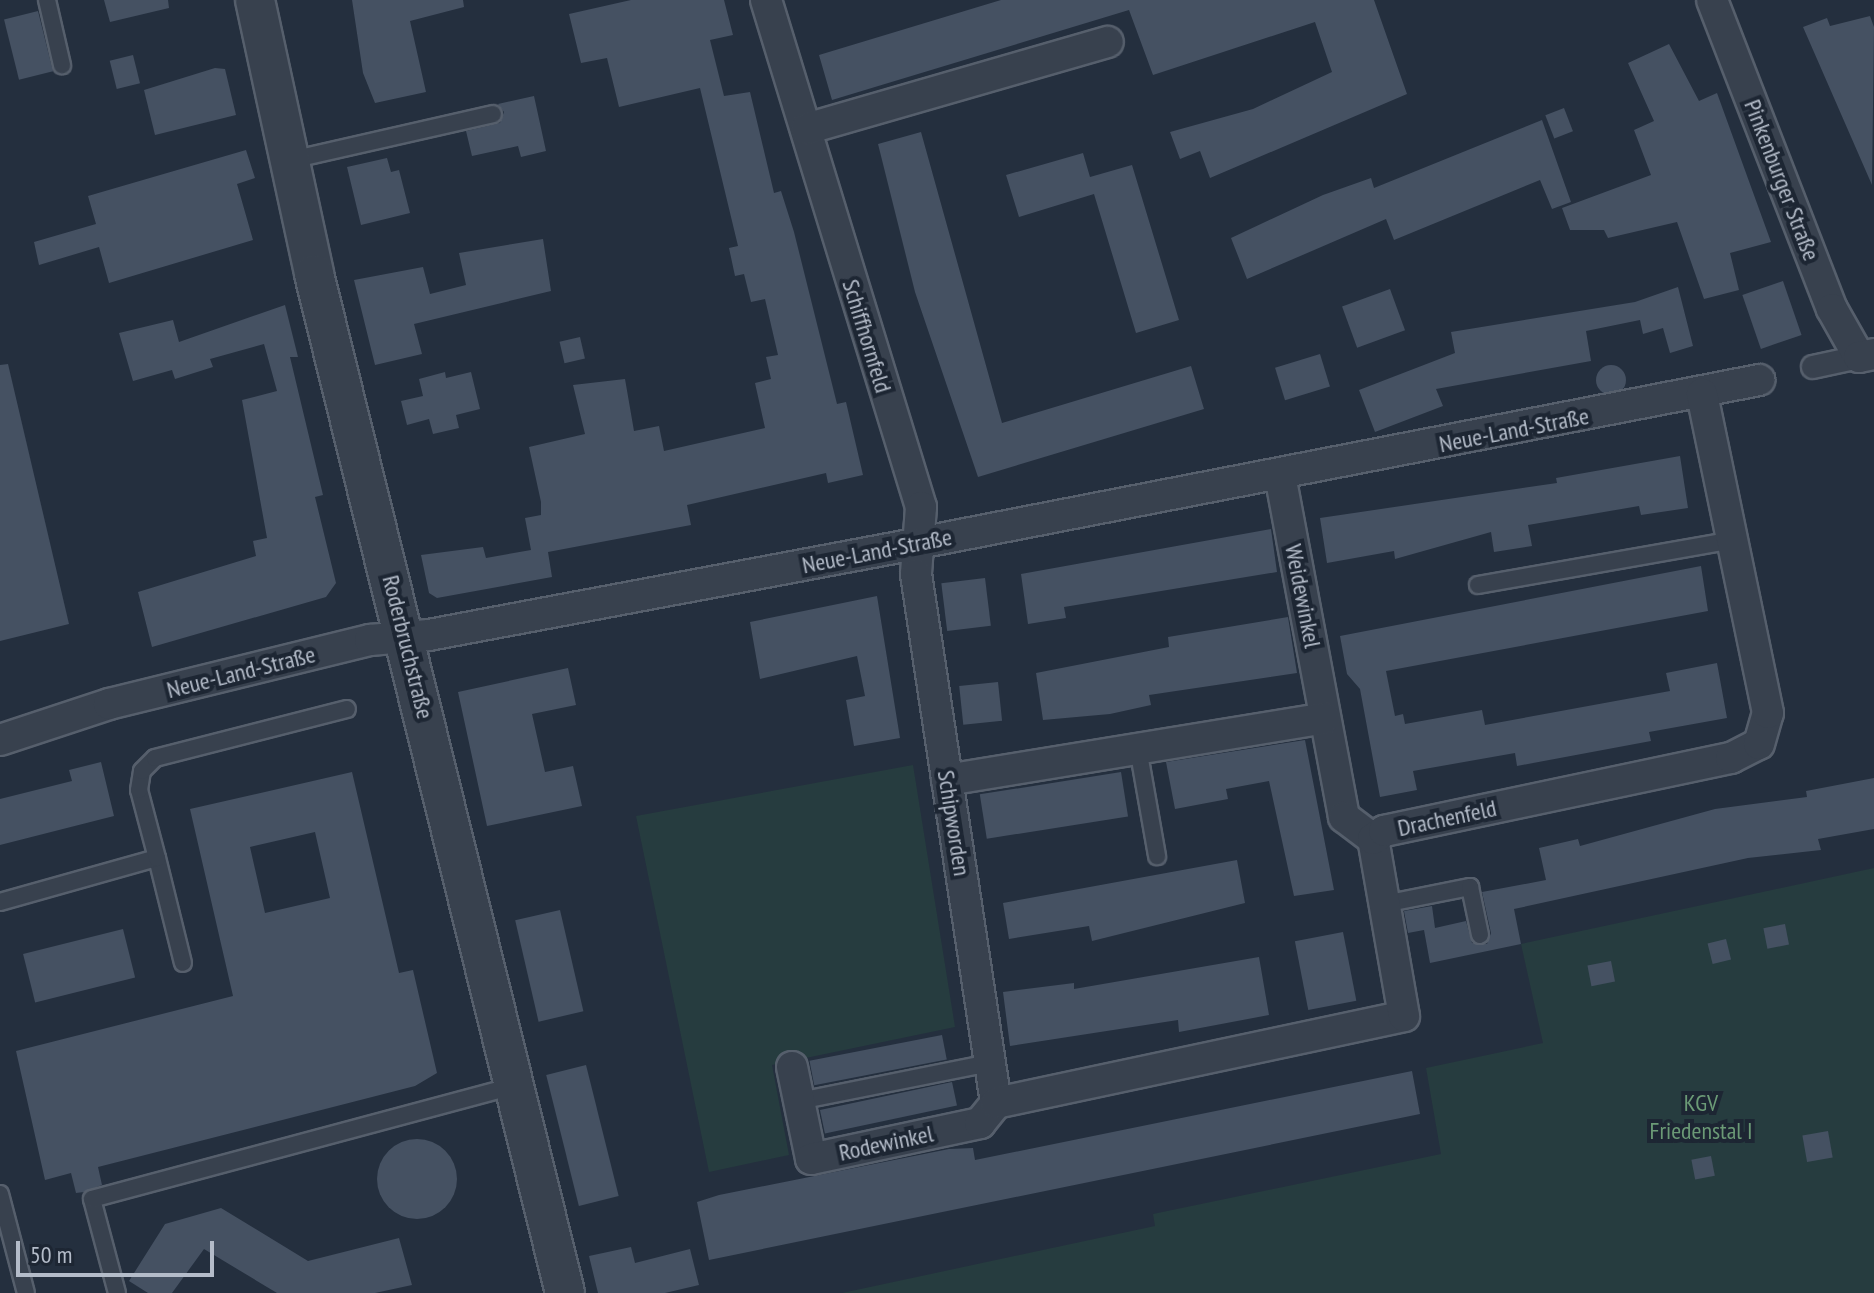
<!DOCTYPE html>
<meta charset="utf-8">
<style>
body{margin:0}
#map{position:relative;width:1874px;height:1293px;overflow:hidden;background:#242f3e;font-family:"PT Sans Narrow",sans-serif}
div>[style]{position:absolute}
.green>*{inset:0;background:#263c3f}
.building>*{inset:0;background:#455162;transform-origin:0 0}
.round{border-radius:50%}
.roads{filter:drop-shadow(2px 0 #565f6c) drop-shadow(-2px 0 #565f6c) drop-shadow(0 2px #565f6c) drop-shadow(0 -2px #565f6c)}
.service>*{height:16px;margin:-8px;padding:0 8px;transform-origin:8px;border-radius:8px;background:#38414e}
.pedestrian>*{height:22px;margin:-11px;padding:0 11px;transform-origin:11px;border-radius:11px;background:#38414e}
.minor>*{height:30px;margin:-15px;padding:0 15px;transform-origin:15px;border-radius:15px;background:#38414e}
.tertiary>*{height:38px;margin:-19px;padding:0 19px;transform-origin:19px;border-radius:19px;background:#38414e}
span{translate:-50% -50%;white-space:nowrap;text-align:center;line-height:1.15;-webkit-text-stroke:8px #1d2633;paint-order:stroke}
.street-label{font-size:24px;color:#b4bcc9}
.park-label{font-size:24px;color:#6b9a76}
.scale{position:absolute;left:16px;top:1241px;width:198px;height:36px;box-sizing:border-box;border:4px solid #b4bcc9;border-top:0;padding-left:10px;font-size:24px;line-height:28px;white-space:nowrap;color:#b4bcc9;-webkit-text-stroke:6px #1d2633;paint-order:stroke}
</style>
<div id="map">
<div class="green">
<i style="clip-path:polygon(913px 765px,955px 1027px,772px 1065px,789px 1155px,709px 1172px,636px 816px)"></i>
<i style="clip-path:polygon(1874px 868px,1874px 1293px,842px 1293px,1155px 1226px,1153px 1214px,1441px 1154px,1426px 1068px,1543px 1043px,1521px 944px)"></i>
</div>
<div class="building">
<i style="clip-path:polygon(104px 0,168px 0,169px 8px,110px 22px)"></i>
<i style="clip-path:polygon(352px 0,463px 0,464px 7px,410px 21px,426px 92px,375px 103px,363px 73px)"></i>
<i style="clip-path:polygon(631px 0,724px 0,733px 35px,710px 40px,724px 96px,750px 92px,774px 193px,781px 191px,794px 232px,837px 404px,846px 402px,863px 475px,828px 483px,826px 473px,687px 505px,691px 525px,548px 552px,552px 577px,437px 598px,429px 593px,421px 555px,483px 547px,486px 558px,531px 550px,525px 518px,541px 515px,541px 502px,529px 447px,585px 434px,573px 385px,625px 379px,634px 431px,659px 426px,664px 451px,765px 428px,755px 383px,771px 379px,766px 357px,778px 355px,765px 299px,751px 302px,744px 274px,735px 276px,729px 248px,738px 246px,700px 88px,619px 107px,607px 58px,581px 63px,569px 14px)"></i>
<i style="clip-path:polygon(1001px 0,1374px 0,1407px 94px,1210px 178px,1200px 151px,1180px 159px,1170px 132px,1253px 109px,1332px 72px,1315px 22px,1153px 75px,1129px 10px,832px 100px,819px 55px)"></i>
<i style="left:38px;top:11px;width:62px;height:35px;rotate:76deg"></i>
<i style="clip-path:polygon(1870px 16px,1874px 27px,1872px 185px,1803px 27px,1827px 18px,1830px 26px)"></i>
<i style="clip-path:polygon(1669px 44px,1699px 101px,1717px 93px,1771px 242px,1730px 253px,1739px 290px,1704px 299px,1677px 222px,1608px 238px,1604px 230px,1570px 230px,1562px 208px,1651px 175px,1634px 130px,1654px 121px,1628px 63px)"></i>
<i style="left:133px;top:55px;width:29px;height:24px;rotate:76deg"></i>
<i style="clip-path:polygon(215px 68px,225px 69px,236px 115px,155px 135px,144px 90px)"></i>
<i style="clip-path:polygon(534px 96px,546px 151px,521px 157px,518px 146px,472px 156px,466px 131px,500px 123px,504px 112px,498px 104px)"></i>
<i style="left:1564px;top:108px;width:25px;height:20px;rotate:69deg"></i>
<i style="clip-path:polygon(1542px 120px,1571px 202px,1552px 209px,1540px 180px,1394px 240px,1386px 219px,1247px 279px,1231px 238px,1323px 195px,1371px 178px,1374px 188px)"></i>
<i style="clip-path:polygon(921px 132px,1002px 423px,1191px 366px,1204px 409px,978px 477px,915px 292px,878px 144px)"></i>
<i style="clip-path:polygon(246px 150px,255px 178px,237px 184px,253px 240px,109px 283px,99px 247px,39px 265px,34px 242px,96px 224px,88px 196px)"></i>
<i style="clip-path:polygon(1083px 153px,1090px 177px,1132px 165px,1179px 320px,1136px 333px,1094px 194px,1019px 217px,1006px 175px)"></i>
<i style="clip-path:polygon(387px 158px,391px 172px,399px 170px,410px 213px,361px 225px,347px 167px)"></i>
<i style="clip-path:polygon(543px 239px,551px 291px,414px 324px,422px 354px,375px 365px,354px 280px,423px 267px,430px 294px,466px 285px,459px 253px)"></i>
<i style="left:1783px;top:281px;width:57px;height:43px;rotate:71deg"></i>
<i style="clip-path:polygon(1678px 287px,1693px 346px,1670px 353px,1663px 328px,1643px 334px,1640px 320px,1586px 331px,1591px 361px,1436px 389px,1443px 406px,1375px 432px,1359px 390px,1455px 353px,1451px 332px,1635px 302px)"></i>
<i style="left:1390px;top:289px;width:44px;height:51px;rotate:70deg"></i>
<i style="clip-path:polygon(285px 305px,298px 357px,290px 357px,323px 495px,315px 497px,336px 583px,326px 597px,152px 647px,138px 592px,256px 556px,253px 541px,267px 538px,242px 400px,277px 391px,264px 344px,210px 359px,213px 367px,175px 379px,172px 370px,133px 381px,119px 333px,173px 320px,179px 342px)"></i>
<i style="left:580px;top:337px;width:22px;height:21px;rotate:77deg"></i>
<i style="left:1320px;top:354px;width:34px;height:47px;rotate:73deg"></i>
<i style="clip-path:polygon(8px 364px,69px 624px,0 641px,0 365px)"></i>
<i class="round" style="left:1596px;top:365px;width:30px;height:30px"></i>
<i style="clip-path:polygon(445px 372px,446px 378px,471px 372px,480px 409px,456px 415px,459px 428px,433px 434px,429px 419px,407px 425px,401px 401px,423px 396px,419px 379px)"></i>
<i style="clip-path:polygon(1680px 456px,1688px 508px,1641px 515px,1639px 506px,1528px 525px,1532px 546px,1494px 552px,1491px 532px,1395px 559px,1394px 551px,1327px 563px,1320px 518px,1557px 483px,1556px 478px)"></i>
<i style="clip-path:polygon(1271px 529px,1277px 572px,1064px 607px,1066px 618px,1028px 624px,1021px 574px)"></i>
<i style="clip-path:polygon(1701px 566px,1708px 611px,1386px 671px,1395px 716px,1403px 714px,1405px 724px,1482px 710px,1485px 725px,1670px 691px,1666px 673px,1717px 663px,1727px 718px,1649px 732px,1651px 741px,1517px 766px,1515px 753px,1413px 771px,1417px 790px,1380px 797px,1360px 689px,1347px 674px,1340px 636px)"></i>
<i style="left:985px;top:578px;width:48px;height:44px;rotate:83deg"></i>
<i style="clip-path:polygon(877px 596px,900px 738px,854px 746px,846px 700px,865px 696px,857px 656px,760px 679px,750px 622px)"></i>
<i style="clip-path:polygon(1288px 617px,1297px 673px,1149px 695px,1151px 705px,1110px 714px,1043px 720px,1036px 673px,1169px 647px,1168px 637px)"></i>
<i style="clip-path:polygon(568px 668px,576px 705px,532px 714px,545px 772px,573px 766px,582px 806px,487px 826px,458px 692px)"></i>
<i style="left:998px;top:682px;width:39px;height:39px;rotate:84deg"></i>
<i style="clip-path:polygon(1305px 740px,1334px 890px,1294px 896px,1269px 781px,1226px 789px,1228px 799px,1175px 809px,1166px 762px)"></i>
<i style="clip-path:polygon(101px 762px,114px 816px,0 845px,0 799px,72px 781px,69px 770px)"></i>
<i style="clip-path:polygon(evenodd,352px 772px,399px 973px,413px 970px,437px 1073px,415px 1086px,98px 1167px,102px 1185px,84px 1192px,76px 1193px,71px 1173px,45px 1180px,16px 1051px,233px 996px,190px 809px,352px 772px,315px 832px,330px 898px,265px 913px,250px 847px,315px 832px)"></i>
<i style="left:1121px;top:772px;width:45px;height:143px;rotate:81deg"></i>
<i style="clip-path:polygon(1874px 778px,1874px 829px,1818px 839px,1821px 850px,1748px 858px,1514px 909px,1521px 944px,1430px 963px,1424px 930px,1408px 933px,1404px 911px,1432px 906px,1435px 928px,1466px 921px,1472px 943px,1487px 944px,1491px 933px,1482px 892px,1546px 880px,1539px 848px,1578px 839px,1580px 846px,1715px 809px,1807px 797px,1806px 791px)"></i>
<i style="clip-path:polygon(1237px 860px,1245px 903px,1092px 941px,1089px 926px,1009px 939px,1003px 903px)"></i>
<i style="left:560px;top:910px;width:104px;height:46px;rotate:77deg"></i>
<i style="left:1785px;top:924px;width:21px;height:22px;rotate:79deg"></i>
<i style="left:123px;top:929px;width:50px;height:103px;rotate:76deg"></i>
<i style="left:1343px;top:932px;width:70px;height:49px;rotate:79deg"></i>
<i style="left:1726px;top:939px;width:21px;height:19px;rotate:76deg"></i>
<i style="clip-path:polygon(1259px 957px,1269px 1015px,1179px 1032px,1178px 1020px,1010px 1046px,1003px 992px,1074px 983px,1074px 989px)"></i>
<i style="left:1611px;top:961px;width:21px;height:24px;rotate:79deg"></i>
<i style="left:942px;top:1035px;width:25px;height:135px;rotate:79deg"></i>
<i style="left:586px;top:1065px;width:135px;height:41px;rotate:76deg"></i>
<i style="clip-path:polygon(1412px 1071px,1420px 1114px,709px 1260px,697px 1202px,719px 1195px,949px 1149px,973px 1148px,975px 1160px)"></i>
<i style="left:952px;top:1082px;width:24px;height:135px;rotate:78deg"></i>
<i style="left:1828px;top:1131px;width:27px;height:26px;rotate:80deg"></i>
<i class="round" style="left:377px;top:1139px;width:80px;height:80px"></i>
<i style="left:1711px;top:1156px;width:20px;height:20px;rotate:79deg"></i>
<i style="clip-path:polygon(221px 1208px,308px 1261px,399px 1238px,412px 1285px,375px 1293px,277px 1293px,204px 1249px,172px 1293px,148px 1293px,129px 1281px,165px 1224px)"></i>
<i style="clip-path:polygon(631px 1247px,635px 1263px,690px 1249px,699px 1285px,665px 1293px,598px 1293px,589px 1256px)"></i>
</div>
<div class="roads">
<div class="service">
<i style="left:47px;top:0;width:67px;rotate:77deg"></i>
<i style="left:291px;top:160px;width:207px;rotate:-12.8deg"></i>
<i style="left:1478px;top:585px;width:258px;rotate:-10deg"></i>
<i style="left:1138px;top:748px;width:110px;rotate:80deg"></i>
<i style="left:157px;top:858px;width:108px;rotate:76.1deg"></i>
<i style="left:0;top:902px;width:163px;rotate:-15.7deg"></i>
<i style="left:157px;top:858px;width:70px;rotate:-104.8deg"></i>
<i style="left:139px;top:790px;width:19px;rotate:-81deg"></i>
<i style="left:142px;top:771px;width:18px;rotate:-45deg"></i>
<i style="left:155px;top:758px;width:198px;rotate:-14.3deg"></i>
<i style="left:1384px;top:904px;width:88px;rotate:-11.2deg"></i>
<i style="left:1470px;top:887px;width:49px;rotate:78.2deg"></i>
<i style="left:799px;top:1101px;width:195px;rotate:-11.3deg"></i>
<i style="left:0;top:1194px;width:102px;rotate:75.3deg"></i>
<i style="left:117px;top:1293px;width:97px;rotate:-104.9deg"></i>
<i style="left:92px;top:1199px;width:436px;rotate:-15deg"></i>
</div>
<div class="pedestrian">
<i style="left:1813px;top:367px;width:47px;rotate:-12.3deg"></i>
</div>
<div class="minor">
<i style="left:766px;top:0;width:530px;rotate:73deg"></i>
<i style="left:921px;top:507px;width:67px;rotate:94.3deg"></i>
<i style="left:916px;top:574px;width:535px;rotate:81.4deg"></i>
<i style="left:1712px;top:0;width:331px;rotate:68.8deg"></i>
<i style="left:1832px;top:309px;width:55px;rotate:60.6deg"></i>
<i style="left:1859px;top:357px;width:15px;rotate:-11deg"></i>
<i style="left:806px;top:129px;width:314px;rotate:-16.1deg"></i>
<i style="left:1280px;top:475px;width:348px;rotate:79.4deg"></i>
<i style="left:1344px;top:817px;width:36px;rotate:37deg"></i>
<i style="left:0;top:740px;width:115px;rotate:-18.3deg"></i>
<i style="left:109px;top:704px;width:269px;rotate:-13.8deg"></i>
<i style="left:370px;top:640px;width:59px;rotate:-4.8deg"></i>
<i style="left:429px;top:635px;width:499px;rotate:-10.6deg"></i>
<i style="left:919px;top:543px;width:856px;rotate:-10.98deg"></i>
<i style="left:947px;top:780px;width:383px;rotate:-9.3deg"></i>
<i style="left:792px;top:1067px;width:94px;rotate:78.3deg"></i>
<i style="left:811px;top:1159px;width:173px;rotate:-12deg"></i>
<i style="left:980px;top:1123px;width:26px;rotate:-51deg"></i>
<i style="left:996px;top:1103px;width:417px;rotate:-12deg"></i>
<i style="left:1404px;top:1016px;width:180px;rotate:-99.9deg"></i>
<i style="left:1373px;top:839px;width:14px;rotate:-36deg"></i>
<i style="left:1384px;top:831px;width:355px;rotate:-11.9deg"></i>
<i style="left:1731px;top:758px;width:31px;rotate:-27deg"></i>
<i style="left:1759px;top:744px;width:32px;rotate:-74deg"></i>
<i style="left:1768px;top:713px;width:326px;rotate:-101.7deg"></i>
</div>
<div class="tertiary">
<i style="left:255px;top:0;width:280px;rotate:77.8deg"></i>
<i style="left:314px;top:274px;width:1049px;rotate:76.16deg"></i>
</div>
</div>
<div class="street-label">
<span style="left:1782px;top:180px;rotate:69deg">Pinkenburger Straße</span>
<span style="left:867px;top:336px;rotate:73deg">Schiffhornfeld</span>
<span style="left:1514px;top:430px;rotate:-11deg">Neue-Land-Straße</span>
<span style="left:877px;top:551px;rotate:-11deg">Neue-Land-Straße</span>
<span style="left:1303px;top:596px;rotate:79deg">Weidewinkel</span>
<span style="left:408px;top:647px;rotate:76deg">Roderbruchstraße</span>
<span style="left:241px;top:672px;rotate:-14deg">Neue-Land-Straße</span>
<span style="left:1447px;top:818px;rotate:-12deg">Drachenfeld</span>
<span style="left:954px;top:823px;rotate:81deg">Schipworden</span>
<span style="left:886px;top:1143px;rotate:-12deg">Rodewinkel</span>
</div>
<div class="park-label">
<span style="left:1701px;top:1117px">KGV<br>Friedenstal I</span>
</div>
<div class="scale">50 m</div>
</div>
